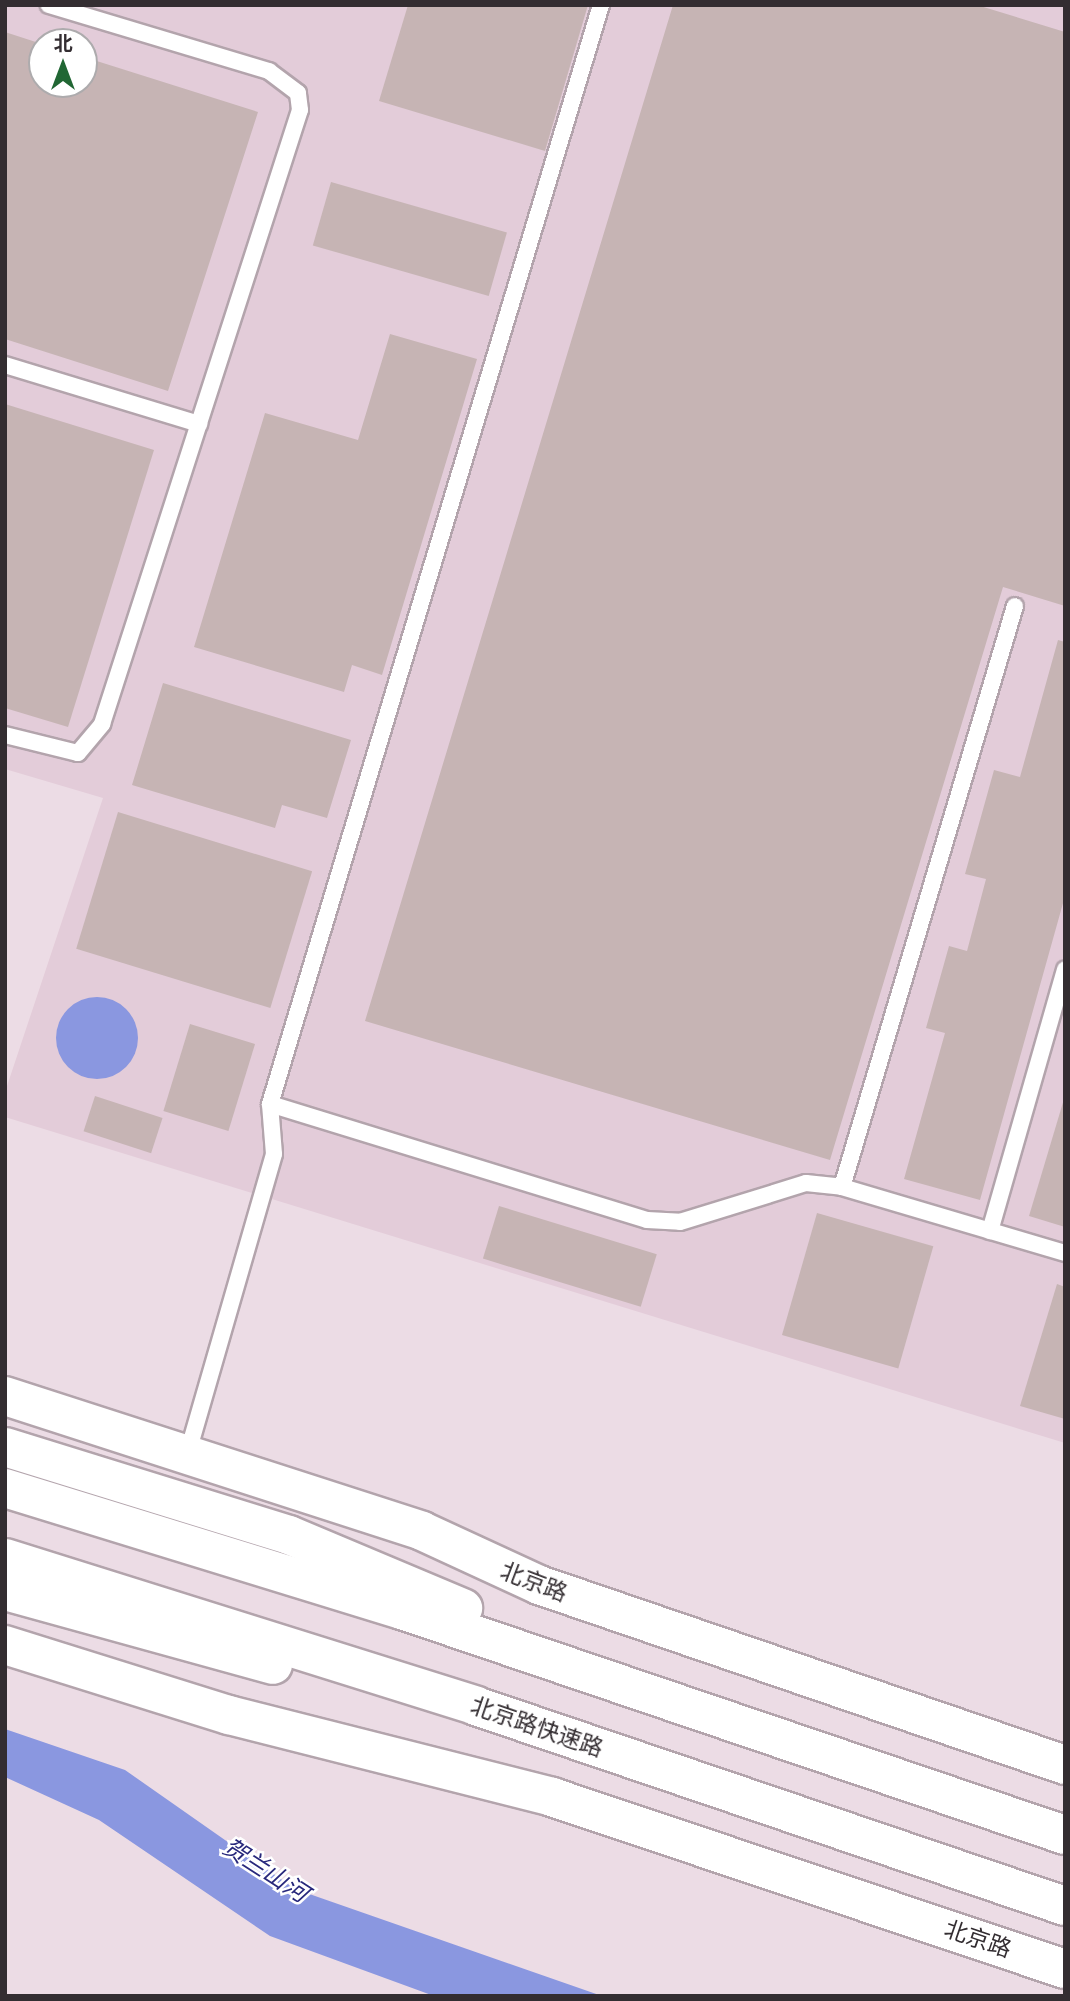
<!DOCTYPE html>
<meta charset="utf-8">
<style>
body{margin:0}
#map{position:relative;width:1070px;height:2001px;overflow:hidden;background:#ecdce5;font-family:"Fira Sans Condensed","Noto Sans SC",sans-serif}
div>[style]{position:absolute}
.built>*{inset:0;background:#e3ccd9}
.water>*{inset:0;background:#8a97e0}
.round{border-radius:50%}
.building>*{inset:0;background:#c6b4b4;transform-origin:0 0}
.roads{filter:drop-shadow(2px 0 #b3a4ac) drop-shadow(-2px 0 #b3a4ac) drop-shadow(0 2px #b3a4ac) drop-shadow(0 -2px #b3a4ac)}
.lane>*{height:16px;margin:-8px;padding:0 8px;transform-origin:8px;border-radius:8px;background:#fff}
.primary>*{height:38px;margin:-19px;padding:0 19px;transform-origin:19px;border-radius:19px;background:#fff}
.highway>*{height:38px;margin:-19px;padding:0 19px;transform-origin:19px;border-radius:19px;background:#fff}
span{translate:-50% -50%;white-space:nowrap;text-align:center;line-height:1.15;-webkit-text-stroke:5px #fff;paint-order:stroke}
.street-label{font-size:23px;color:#332d31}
.water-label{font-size:24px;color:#28287c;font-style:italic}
.frame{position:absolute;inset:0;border:7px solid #332d31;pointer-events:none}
.north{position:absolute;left:28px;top:28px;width:70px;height:70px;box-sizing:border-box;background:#fff;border:2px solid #adabad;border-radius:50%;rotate:0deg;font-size:19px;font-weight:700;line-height:28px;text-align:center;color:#332d31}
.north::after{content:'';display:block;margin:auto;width:24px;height:32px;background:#216734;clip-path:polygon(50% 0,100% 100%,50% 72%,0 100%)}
</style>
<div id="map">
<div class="built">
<i style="clip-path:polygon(evenodd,5px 5px,1065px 5px,1065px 1443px,5px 1117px,5px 1092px,103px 798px,5px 769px,5px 5px,42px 42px,84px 42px,84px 84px,42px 84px,42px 42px)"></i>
</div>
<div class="water">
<i class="round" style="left:56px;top:997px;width:82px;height:82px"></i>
<i style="clip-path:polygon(5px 1729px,125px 1770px,295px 1889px,602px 1996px,434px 1996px,270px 1936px,99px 1820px,5px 1777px)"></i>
</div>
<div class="building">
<i style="clip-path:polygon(408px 5px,588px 5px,545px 151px,379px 101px)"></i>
<i style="clip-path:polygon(673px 5px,977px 5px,1065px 32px,1065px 606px,1003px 587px,830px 1160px,365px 1021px)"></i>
<i style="clip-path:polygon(5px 32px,42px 44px,42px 84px,84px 84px,84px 57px,258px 112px,168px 391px,5px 339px)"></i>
<i style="left:331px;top:182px;width:183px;height:66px;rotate:16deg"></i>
<i style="clip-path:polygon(390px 334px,477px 359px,382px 675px,352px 665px,344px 692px,194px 647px,265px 413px,358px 440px)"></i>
<i style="clip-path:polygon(5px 404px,154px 450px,68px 727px,5px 708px)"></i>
<i style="clip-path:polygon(1058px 640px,1065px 642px,1065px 896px,980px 1200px,904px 1179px,945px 1033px,926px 1028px,949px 946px,967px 951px,986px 879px,965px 874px,994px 770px,1020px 777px)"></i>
<i style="clip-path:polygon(163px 683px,351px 740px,327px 818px,282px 805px,275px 828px,132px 785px)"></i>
<i style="left:118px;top:812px;width:203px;height:143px;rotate:17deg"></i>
<i style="left:190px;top:1024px;width:68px;height:91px;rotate:17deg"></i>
<i style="left:95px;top:1096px;width:71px;height:37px;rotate:18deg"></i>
<i style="clip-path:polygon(1064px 1099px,1065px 1099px,1065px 1227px,1029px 1216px)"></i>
<i style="left:499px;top:1206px;width:165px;height:55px;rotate:17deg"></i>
<i style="left:817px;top:1213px;width:121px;height:127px;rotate:16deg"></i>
<i style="clip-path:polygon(1057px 1284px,1065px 1287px,1065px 1419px,1020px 1406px)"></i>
</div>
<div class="roads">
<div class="lane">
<i style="left:5px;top:365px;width:203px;rotate:16.9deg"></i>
<i style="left:5px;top:735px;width:75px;rotate:13.9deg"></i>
<i style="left:78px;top:753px;width:38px;rotate:-50deg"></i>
<i style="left:102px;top:724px;width:645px;rotate:-72.13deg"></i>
<i style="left:300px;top:110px;width:17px;rotate:-97deg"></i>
<i style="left:298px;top:93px;width:36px;rotate:-143deg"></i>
<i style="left:269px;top:71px;width:230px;rotate:-163.3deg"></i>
<i style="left:270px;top:1104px;width:394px;rotate:17.1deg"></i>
<i style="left:647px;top:1220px;width:33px;rotate:3deg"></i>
<i style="left:680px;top:1222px;width:132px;rotate:-17.2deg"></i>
<i style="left:806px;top:1183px;width:36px;rotate:6deg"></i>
<i style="left:842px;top:1187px;width:233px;rotate:16.5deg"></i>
<i style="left:842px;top:1187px;width:606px;rotate:-73.42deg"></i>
<i style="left:990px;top:1231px;width:272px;rotate:-74deg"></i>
<i style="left:188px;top:1452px;width:310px;rotate:-73.9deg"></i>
<i style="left:274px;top:1154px;width:50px;rotate:-94.6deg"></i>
<i style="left:270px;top:1104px;width:1148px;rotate:-73.24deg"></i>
</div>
<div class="primary">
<i style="left:5px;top:1396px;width:438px;rotate:17.9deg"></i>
<i style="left:422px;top:1531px;width:129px;rotate:24.8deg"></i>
<i style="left:539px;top:1585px;width:556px;rotate:18.89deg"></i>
<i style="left:5px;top:1645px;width:235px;rotate:17.4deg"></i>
<i style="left:229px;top:1715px;width:333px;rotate:14.2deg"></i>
<i style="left:552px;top:1797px;width:541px;rotate:18.54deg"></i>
</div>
<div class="highway">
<i style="left:5px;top:1447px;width:297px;rotate:17.2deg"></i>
<i style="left:289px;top:1535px;width:189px;rotate:22.8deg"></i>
<i style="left:5px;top:1488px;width:415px;rotate:17.1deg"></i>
<i style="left:402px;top:1610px;width:700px;rotate:18.75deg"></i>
<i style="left:5px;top:1558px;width:494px;rotate:17.4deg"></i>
<i style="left:476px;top:1706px;width:622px;rotate:18.76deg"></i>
<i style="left:5px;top:1591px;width:278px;rotate:15.4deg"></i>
</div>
</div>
<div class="street-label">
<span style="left:534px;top:1582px;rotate:21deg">北京路</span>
<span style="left:537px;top:1727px;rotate:19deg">北京路快速路</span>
<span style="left:978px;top:1939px;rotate:19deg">北京路</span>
</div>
<div class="water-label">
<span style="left:265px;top:1871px;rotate:33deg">贺兰山河</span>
</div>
<div class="frame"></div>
<div class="north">北</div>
</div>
